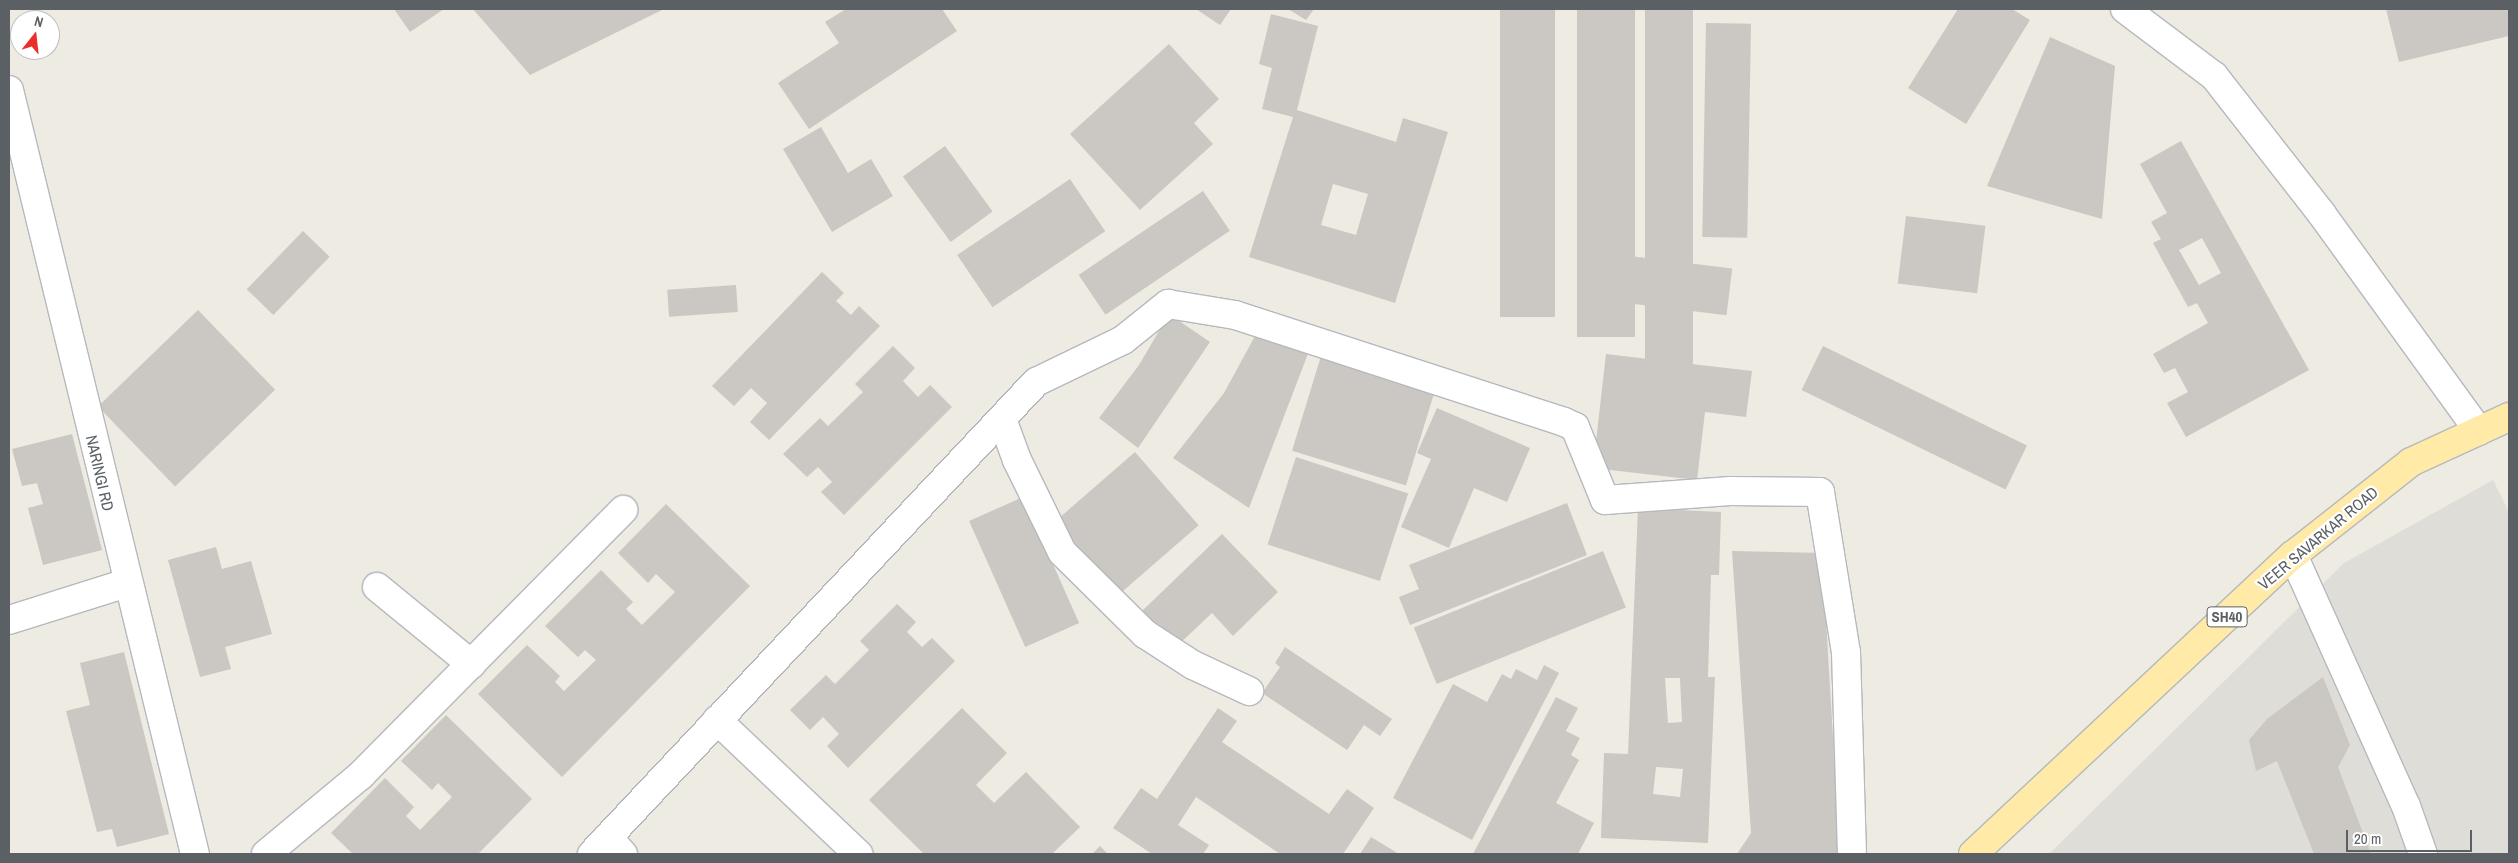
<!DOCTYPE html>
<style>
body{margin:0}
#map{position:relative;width:2518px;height:863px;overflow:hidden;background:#eeebe3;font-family:"Archivo Narrow",sans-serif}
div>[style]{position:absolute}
.industrial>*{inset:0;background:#dfddd7}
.building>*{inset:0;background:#cbc7c2;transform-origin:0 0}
.roads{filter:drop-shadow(1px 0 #b5b9bd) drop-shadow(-1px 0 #b5b9bd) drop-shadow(0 1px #b5b9bd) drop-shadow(0 -1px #b5b9bd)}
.minor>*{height:28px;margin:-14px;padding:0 14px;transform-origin:14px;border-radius:14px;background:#fff}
.major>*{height:28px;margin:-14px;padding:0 14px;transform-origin:14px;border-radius:14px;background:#ffeaa7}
span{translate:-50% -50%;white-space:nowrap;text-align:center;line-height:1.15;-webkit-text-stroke:4.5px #fff;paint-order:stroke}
.shield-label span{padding:1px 4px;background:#fff;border:1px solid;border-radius:4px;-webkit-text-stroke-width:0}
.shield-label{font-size:15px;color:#5b6064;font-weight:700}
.street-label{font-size:16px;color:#5b6064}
.frame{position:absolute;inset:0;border:10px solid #5b6064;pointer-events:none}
.north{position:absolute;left:10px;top:10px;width:50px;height:50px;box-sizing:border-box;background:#fff;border:1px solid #bdbfc1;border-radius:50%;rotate:16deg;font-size:14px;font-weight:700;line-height:20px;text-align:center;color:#5b6064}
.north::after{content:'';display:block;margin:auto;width:18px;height:22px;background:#eb2d2c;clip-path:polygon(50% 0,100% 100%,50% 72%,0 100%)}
.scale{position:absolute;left:2346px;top:830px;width:126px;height:22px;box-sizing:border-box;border:2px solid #5b6064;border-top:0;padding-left:6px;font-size:15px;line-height:18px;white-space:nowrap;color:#5b6064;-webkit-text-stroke:4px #fff;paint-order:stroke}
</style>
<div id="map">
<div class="industrial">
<i style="clip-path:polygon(2493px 480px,2509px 512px,2509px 854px,2049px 854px,2344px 563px)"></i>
</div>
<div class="building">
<i style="clip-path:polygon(394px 9px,444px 9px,410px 32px)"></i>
<i style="clip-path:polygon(473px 9px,664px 9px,530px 75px)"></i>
<i style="clip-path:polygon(846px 9px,942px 9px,957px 31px,809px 129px,778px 83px,839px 43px,825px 22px)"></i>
<i style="clip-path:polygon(1196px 9px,1231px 9px,1220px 25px)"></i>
<i style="clip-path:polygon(1288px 9px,1314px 9px,1306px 20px)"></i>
<i style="left:1500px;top:9px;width:55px;height:308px"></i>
<i style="left:1577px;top:9px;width:58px;height:328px"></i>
<i style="left:1645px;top:9px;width:48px;height:358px"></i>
<i style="clip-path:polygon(1958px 9px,2012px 9px,2030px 20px,1966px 124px,1908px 88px)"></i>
<i style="clip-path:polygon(2386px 9px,2509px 9px,2509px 36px,2399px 62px)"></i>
<i style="clip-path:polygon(evenodd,1271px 14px,1318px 26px,1297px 110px,1396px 142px,1403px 118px,1448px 132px,1395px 303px,1249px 257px,1293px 117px,1262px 109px,1272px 68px,1259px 64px,1271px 14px,1333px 184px,1368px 194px,1356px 235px,1321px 225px,1333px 184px)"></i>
<i style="left:1706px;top:23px;width:45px;height:214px;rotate:1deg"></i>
<i style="clip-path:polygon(2050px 37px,2115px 66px,2102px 219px,1987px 186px)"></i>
<i style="clip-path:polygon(1169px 44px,1219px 99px,1194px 123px,1213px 144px,1140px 210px,1070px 134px)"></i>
<i style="clip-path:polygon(821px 127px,848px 173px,871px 159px,893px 196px,832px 232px,783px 149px)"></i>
<i style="clip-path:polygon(evenodd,2181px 141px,2309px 370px,2186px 437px,2167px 403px,2188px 392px,2175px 368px,2164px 373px,2153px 354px,2208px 323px,2197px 303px,2188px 307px,2153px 243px,2161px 239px,2151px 222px,2167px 213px,2140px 164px,2181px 141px,2202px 238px,2221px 273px,2199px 285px,2179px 250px,2202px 238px)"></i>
<i style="left:945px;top:146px;width:81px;height:52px;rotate:54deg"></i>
<i style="left:1070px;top:179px;width:63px;height:136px;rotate:56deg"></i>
<i style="left:1203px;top:191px;width:48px;height:150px;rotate:56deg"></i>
<i style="left:1906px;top:216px;width:80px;height:68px;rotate:7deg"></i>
<i style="left:303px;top:231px;width:37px;height:81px;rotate:44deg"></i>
<i style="left:1630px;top:256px;width:103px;height:47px;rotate:7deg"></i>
<i style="clip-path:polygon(822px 272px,844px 293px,836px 301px,851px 315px,859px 306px,880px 326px,769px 440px,750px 422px,767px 403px,751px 388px,734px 406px,712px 386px)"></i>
<i style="left:736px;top:285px;width:27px;height:69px;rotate:86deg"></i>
<i style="left:198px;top:310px;width:111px;height:139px;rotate:46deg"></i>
<i style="clip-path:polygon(1169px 314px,1210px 342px,1138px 448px,1099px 418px,1139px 365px)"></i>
<i style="clip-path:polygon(1255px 336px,1309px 351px,1249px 508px,1173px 458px,1224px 393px)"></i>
<i style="clip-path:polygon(893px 346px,915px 368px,903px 381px,918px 397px,930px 385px,952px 407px,844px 515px,821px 492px,832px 482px,818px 467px,807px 477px,783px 454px,820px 418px,828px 426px,863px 392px,855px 384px)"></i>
<i style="left:1823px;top:346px;width:227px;height:49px;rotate:26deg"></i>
<i style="clip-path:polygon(1606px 354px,1752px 371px,1746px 417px,1705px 412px,1697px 480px,1593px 468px)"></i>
<i style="left:1321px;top:356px;width:119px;height:99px;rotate:17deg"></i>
<i style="clip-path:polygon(1437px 408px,1530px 448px,1507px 502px,1474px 488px,1449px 548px,1401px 527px,1431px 459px,1417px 453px)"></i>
<i style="clip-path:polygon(72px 434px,102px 550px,43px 565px,28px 508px,43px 504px,37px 483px,22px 486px,12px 449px)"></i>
<i style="left:1135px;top:452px;width:97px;height:106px;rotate:49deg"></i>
<i style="left:1296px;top:457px;width:118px;height:92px;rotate:18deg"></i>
<i style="left:1023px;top:497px;width:138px;height:59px;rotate:66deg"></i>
<i style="clip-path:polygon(1567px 503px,1587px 555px,1410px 625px,1399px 597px,1419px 589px,1409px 565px)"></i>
<i style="clip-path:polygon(666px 504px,750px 586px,562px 777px,478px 694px,527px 645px,560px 676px,555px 682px,564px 691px,596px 660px,585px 650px,578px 657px,545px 626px,601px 570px,633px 602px,626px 609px,642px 625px,675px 592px,656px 574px,648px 583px,618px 553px)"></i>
<i style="clip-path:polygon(evenodd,1638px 508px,1721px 512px,1719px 575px,1711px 575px,1708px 677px,1715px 677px,1708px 843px,1601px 838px,1604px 753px,1628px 754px,1638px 508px,1665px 678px,1680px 678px,1682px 722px,1668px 723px,1665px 678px,1638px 508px,1656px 767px,1683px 769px,1680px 797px,1653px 794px,1656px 767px)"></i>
<i style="clip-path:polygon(1222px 534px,1278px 592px,1233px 636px,1212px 613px,1175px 648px,1141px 612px)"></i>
<i style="clip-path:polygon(216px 547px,222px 569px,251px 561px,272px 634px,225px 647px,231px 669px,200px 677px,168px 560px)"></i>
<i style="left:1603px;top:551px;width:61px;height:204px;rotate:68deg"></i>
<i style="clip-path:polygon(1732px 551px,1822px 553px,1840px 854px,1737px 854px,1751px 833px)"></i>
<i style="clip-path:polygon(897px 604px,916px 622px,907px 632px,922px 647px,932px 638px,955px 661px,848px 768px,827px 746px,839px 734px,823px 717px,810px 730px,790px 710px,826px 675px,835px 684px,869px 650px,860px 641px)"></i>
<i style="clip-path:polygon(1285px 647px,1392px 719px,1380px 736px,1364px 725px,1347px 750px,1262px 693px,1280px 667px,1275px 663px)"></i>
<i style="clip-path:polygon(124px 652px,169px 834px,117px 847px,112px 829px,97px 832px,66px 711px,90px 705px,80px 663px)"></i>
<i style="clip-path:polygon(1544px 665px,1559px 673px,1472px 840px,1393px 798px,1453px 684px,1487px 702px,1502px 674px,1511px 679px,1516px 669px,1537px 680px)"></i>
<i style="clip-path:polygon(2323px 677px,2350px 745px,2338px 767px,2371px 854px,2314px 854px,2277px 761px,2256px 771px,2249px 740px,2267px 719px)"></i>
<i style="clip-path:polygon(1556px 697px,1578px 708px,1566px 731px,1580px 738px,1571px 755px,1579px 760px,1556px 803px,1594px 823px,1578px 854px,1473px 854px)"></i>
<i style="clip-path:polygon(962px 708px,1007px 753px,976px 785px,994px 803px,1026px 772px,1080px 827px,1052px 854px,924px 854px,869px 800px)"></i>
<i style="clip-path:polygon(1218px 708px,1237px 721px,1222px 742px,1329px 814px,1347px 789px,1374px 808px,1343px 854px,1280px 854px,1196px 797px,1178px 825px,1209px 845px,1203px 854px,1152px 854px,1113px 828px,1141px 788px,1157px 799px)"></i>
<i style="clip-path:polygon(446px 715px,532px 799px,478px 854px,353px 854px,331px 833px,385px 778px,414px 807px,406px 816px,420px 830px,452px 797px,438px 783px,432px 790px,401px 761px)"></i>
<i style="clip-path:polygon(1371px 837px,1399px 854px,1360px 854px)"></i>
<i style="clip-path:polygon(1100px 846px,1108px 854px,1092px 854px)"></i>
</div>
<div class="roads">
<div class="minor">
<i style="left:2125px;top:9px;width:111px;rotate:37deg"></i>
<i style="left:2214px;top:76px;width:174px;rotate:52deg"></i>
<i style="left:2321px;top:213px;width:269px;rotate:54.1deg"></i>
<i style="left:9px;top:90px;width:786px;rotate:76.32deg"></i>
<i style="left:1002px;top:419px;width:44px;rotate:69.9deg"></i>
<i style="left:1017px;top:460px;width:102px;rotate:63.9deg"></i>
<i style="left:1062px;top:552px;width:117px;rotate:44.7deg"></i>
<i style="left:1145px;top:634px;width:57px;rotate:32.9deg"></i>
<i style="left:1193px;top:665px;width:62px;rotate:24.9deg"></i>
<i style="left:2293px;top:555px;width:275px;rotate:65.8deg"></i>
<i style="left:2406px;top:806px;width:51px;rotate:70.5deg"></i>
<i style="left:377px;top:587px;width:122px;rotate:39.3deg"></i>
<i style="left:9px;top:620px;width:124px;rotate:-17.4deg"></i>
<i style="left:717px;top:720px;width:195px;rotate:43.5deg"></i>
<i style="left:608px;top:837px;width:23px;rotate:49deg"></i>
<i style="left:266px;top:854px;width:124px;rotate:-39.7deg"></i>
<i style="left:361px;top:775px;width:373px;rotate:-45.3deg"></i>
<i style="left:592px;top:854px;width:648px;rotate:-46.75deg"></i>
<i style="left:1036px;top:382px;width:97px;rotate:-25.8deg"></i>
<i style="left:1123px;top:340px;width:58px;rotate:-38.7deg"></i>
<i style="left:1168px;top:304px;width:68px;rotate:9.3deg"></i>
<i style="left:1235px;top:315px;width:346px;rotate:18deg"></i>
<i style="left:1564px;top:422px;width:12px;rotate:24deg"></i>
<i style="left:1575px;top:427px;width:79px;rotate:67.7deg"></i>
<i style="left:1605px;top:500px;width:126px;rotate:-4.1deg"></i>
<i style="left:1731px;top:491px;width:89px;rotate:0.6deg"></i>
<i style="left:1820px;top:492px;width:162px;rotate:80.8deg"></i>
<i style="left:1846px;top:652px;width:202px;rotate:88.3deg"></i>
</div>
<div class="major">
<i style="left:1973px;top:854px;width:438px;rotate:-43.1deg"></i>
<i style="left:2293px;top:555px;width:150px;rotate:-38.2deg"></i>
<i style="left:2411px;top:462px;width:108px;rotate:-24.7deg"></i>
</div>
</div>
<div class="shield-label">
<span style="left:2227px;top:617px">SH40</span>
</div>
<div class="street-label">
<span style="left:100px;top:473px;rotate:77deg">NARINGI RD</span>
<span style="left:2318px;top:538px;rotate:-40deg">VEER SAVARKAR ROAD</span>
</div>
<div class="frame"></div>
<div class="north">N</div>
<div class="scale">20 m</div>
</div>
